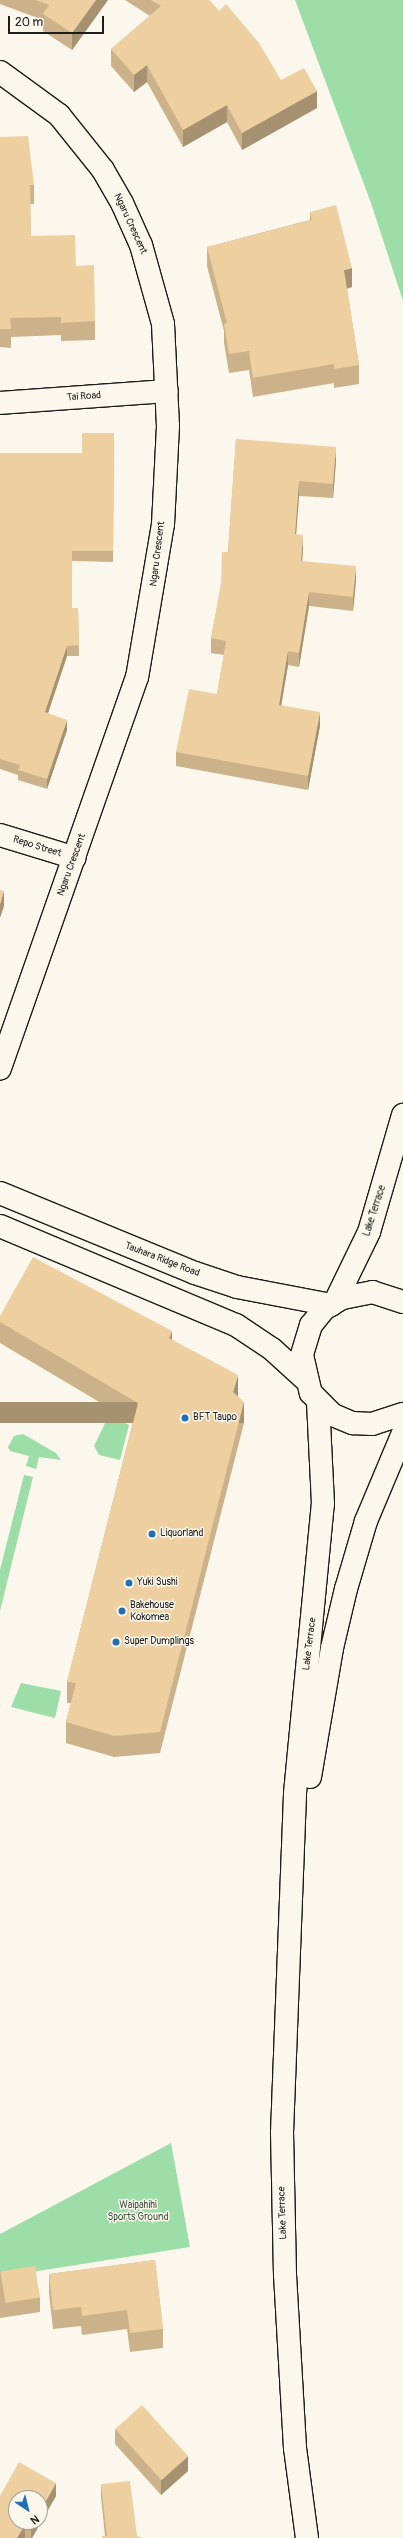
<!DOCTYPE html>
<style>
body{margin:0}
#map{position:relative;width:403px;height:2538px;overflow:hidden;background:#fbf7ec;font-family:Pangolin,sans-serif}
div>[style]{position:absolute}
.green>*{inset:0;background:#9ddea8}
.roads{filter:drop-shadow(1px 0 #1c1c1c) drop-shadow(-1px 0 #1c1c1c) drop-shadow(0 1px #1c1c1c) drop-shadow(0 -1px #1c1c1c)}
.street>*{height:22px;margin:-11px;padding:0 11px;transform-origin:11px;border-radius:11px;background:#fbf7ec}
.secondary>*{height:22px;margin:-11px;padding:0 11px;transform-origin:11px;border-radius:11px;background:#fbf7ec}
.wall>*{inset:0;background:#ccb28a}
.shaded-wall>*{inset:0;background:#a69170;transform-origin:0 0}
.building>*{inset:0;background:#edcfa0;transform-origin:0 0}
.dots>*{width:11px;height:11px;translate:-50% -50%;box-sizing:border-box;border:2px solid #fbf7ec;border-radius:50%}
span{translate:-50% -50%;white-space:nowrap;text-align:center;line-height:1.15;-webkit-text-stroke:3px #fbf7ec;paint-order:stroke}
.street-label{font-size:10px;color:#1c1c1c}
.poi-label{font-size:10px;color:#1c1c1c}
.left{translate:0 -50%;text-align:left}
.park-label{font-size:10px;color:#435646}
.north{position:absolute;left:8px;top:2490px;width:40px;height:40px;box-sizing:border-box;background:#fbf7ec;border:1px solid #a29f99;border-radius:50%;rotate:145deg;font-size:11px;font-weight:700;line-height:16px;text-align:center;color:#1c1c1c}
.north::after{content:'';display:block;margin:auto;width:14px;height:18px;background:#1f6fb2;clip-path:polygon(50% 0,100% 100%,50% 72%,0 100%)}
.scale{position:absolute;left:8px;top:16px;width:96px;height:18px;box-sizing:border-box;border:2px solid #1c1c1c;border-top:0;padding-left:5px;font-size:12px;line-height:14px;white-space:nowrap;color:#1c1c1c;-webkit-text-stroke:3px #fbf7ec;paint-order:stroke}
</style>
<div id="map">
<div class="green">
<i style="clip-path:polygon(295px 0,403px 0,403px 301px,371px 203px)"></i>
<i style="clip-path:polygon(109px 1415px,129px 1425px,120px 1460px,99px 1455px,94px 1446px)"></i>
<i style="clip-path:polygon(23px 1434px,56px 1453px,61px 1460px,39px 1457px,36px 1469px,26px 1466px,29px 1456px,10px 1451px,8px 1447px,14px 1436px)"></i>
<i style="clip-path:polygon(24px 1475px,33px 1477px,0 1611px,0 1570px)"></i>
<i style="clip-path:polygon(21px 1683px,61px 1691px,55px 1718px,11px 1707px)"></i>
<i style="clip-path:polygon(171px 2143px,190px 2247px,0 2277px,0 2234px)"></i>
</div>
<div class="roads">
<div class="street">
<i style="left:0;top:72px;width:73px;rotate:36.1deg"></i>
<i style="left:59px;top:115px;width:70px;rotate:51.3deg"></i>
<i style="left:103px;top:170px;width:38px;rotate:60deg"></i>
<i style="left:122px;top:203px;width:46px;rotate:65.7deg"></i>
<i style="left:141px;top:245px;width:82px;rotate:74.4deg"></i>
<i style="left:163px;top:324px;width:102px;rotate:87.2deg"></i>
<i style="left:168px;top:426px;width:98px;rotate:92.9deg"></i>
<i style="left:163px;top:524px;width:155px;rotate:99.6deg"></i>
<i style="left:137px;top:677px;width:415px;rotate:109.3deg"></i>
<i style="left:0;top:403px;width:167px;rotate:-4.1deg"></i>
<i style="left:0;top:835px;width:78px;rotate:17deg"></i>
</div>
<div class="secondary">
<i style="left:0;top:1193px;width:211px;rotate:22.3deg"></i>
<i style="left:195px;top:1273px;width:44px;rotate:18.4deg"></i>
<i style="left:237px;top:1287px;width:96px;rotate:10.8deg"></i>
<i style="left:0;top:1226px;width:256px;rotate:22.8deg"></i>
<i style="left:236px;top:1325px;width:43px;rotate:33.7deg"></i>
<i style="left:272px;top:1349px;width:45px;rotate:42.3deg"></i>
<i style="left:335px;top:1302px;width:78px;rotate:-64.1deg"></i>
<i style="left:369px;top:1232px;width:122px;rotate:-73.8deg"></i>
<i style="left:403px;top:1302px;width:32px;rotate:-162deg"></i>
<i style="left:373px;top:1292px;width:32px;rotate:169deg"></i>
<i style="left:342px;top:1298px;width:21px;rotate:149deg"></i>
<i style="left:324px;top:1309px;width:21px;rotate:129deg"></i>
<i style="left:311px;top:1325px;width:31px;rotate:107deg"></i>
<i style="left:302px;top:1355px;width:39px;rotate:77deg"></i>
<i style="left:311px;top:1393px;width:31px;rotate:45deg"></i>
<i style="left:333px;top:1415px;width:21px;rotate:23deg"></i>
<i style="left:352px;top:1423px;width:20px;rotate:3deg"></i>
<i style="left:372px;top:1424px;width:33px;rotate:-18deg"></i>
<i style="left:310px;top:1777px;width:131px;rotate:-80.3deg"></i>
<i style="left:332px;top:1648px;width:61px;rotate:-76.7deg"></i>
<i style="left:346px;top:1589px;width:71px;rotate:-73.6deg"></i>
<i style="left:366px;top:1521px;width:95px;rotate:-67.2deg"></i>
<i style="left:307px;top:2538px;width:91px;rotate:-97.6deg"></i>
<i style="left:295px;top:2448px;width:173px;rotate:-93.3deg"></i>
<i style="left:285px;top:2275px;width:142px;rotate:-91.2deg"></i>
<i style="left:282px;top:2133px;width:340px;rotate:-87.8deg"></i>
<i style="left:295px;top:1793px;width:290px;rotate:-84.5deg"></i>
<i style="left:323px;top:1504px;width:103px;rotate:-92.8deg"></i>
</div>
</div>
<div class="wall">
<i style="clip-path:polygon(0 0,108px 0,72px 50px,43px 31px,43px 20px,0 4px)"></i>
<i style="clip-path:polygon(125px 0,209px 0,281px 80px,317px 108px,242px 150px,227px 122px,183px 147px,147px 82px,134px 92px,111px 66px,111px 49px,150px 16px)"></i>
<i style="clip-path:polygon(0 137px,34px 185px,34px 204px,30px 204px,31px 236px,76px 266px,95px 321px,95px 340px,61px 341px,61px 335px,11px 337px,11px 348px,0 347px)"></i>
<i style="clip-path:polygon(310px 212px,352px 287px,347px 289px,359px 365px,359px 384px,334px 388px,334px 383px,253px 397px,249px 370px,229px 373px,224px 343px,224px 331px,207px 266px,207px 247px,310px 220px)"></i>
<i style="clip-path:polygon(114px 433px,113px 562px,72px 561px,72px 608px,78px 608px,79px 656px,67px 656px,48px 713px,67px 730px,47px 789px,18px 780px,18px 775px,0 769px,0 453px,82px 453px)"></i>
<i style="clip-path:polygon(236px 439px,336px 461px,333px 498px,299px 496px,296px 534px,303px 549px,302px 561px,356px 580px,353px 611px,309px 606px,299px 667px,288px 665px,281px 705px,320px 726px,308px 790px,176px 766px,176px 752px,217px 694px,224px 655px,211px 653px,211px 638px,228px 552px)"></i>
<i style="clip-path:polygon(0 1316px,172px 1340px,238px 1396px,244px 1423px,160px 1753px,114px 1757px,66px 1743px,66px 1722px,71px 1703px,67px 1703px,67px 1682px,133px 1422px,0 1343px)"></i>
<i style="clip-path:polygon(155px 2260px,163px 2329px,163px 2348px,130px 2352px,127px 2329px,82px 2335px,81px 2326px,53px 2329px,49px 2293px,49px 2274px)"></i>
<i style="clip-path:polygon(0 2271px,40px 2298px,40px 2312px,0 2318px)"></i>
<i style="clip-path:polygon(115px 2429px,188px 2471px,161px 2495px,115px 2444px)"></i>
<i style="clip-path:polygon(101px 2484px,137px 2536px,105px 2536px,101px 2497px)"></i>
<i style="clip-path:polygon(56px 2496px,32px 2538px,0 2538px)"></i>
</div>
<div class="shaded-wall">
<i style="clip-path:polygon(96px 0,108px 0,72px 50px,72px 33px)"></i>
<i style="clip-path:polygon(147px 65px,147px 82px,134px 92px,134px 75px)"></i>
<i style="clip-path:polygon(317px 91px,317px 108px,242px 150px,242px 133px)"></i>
<i style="clip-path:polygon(227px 105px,227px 122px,183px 147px,183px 130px)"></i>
<i style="clip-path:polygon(352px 268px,352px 287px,344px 289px,344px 270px)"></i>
<i style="clip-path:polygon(336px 447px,336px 461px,333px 498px,333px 484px)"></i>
<i style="clip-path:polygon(299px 481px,299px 496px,295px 549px,295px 534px)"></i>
<i style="clip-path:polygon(303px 535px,303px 549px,301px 575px,301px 561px)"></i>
<i style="clip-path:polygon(356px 566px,356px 580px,353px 611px,353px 597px)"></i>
<i style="clip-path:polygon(309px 592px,309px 606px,299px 667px,299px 653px)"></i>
<i style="clip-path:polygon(67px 646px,67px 656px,45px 722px,45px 712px)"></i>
<i style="clip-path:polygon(288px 651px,288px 665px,279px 719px,279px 705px)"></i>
<i style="clip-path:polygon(320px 712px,320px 726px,308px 790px,308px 776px)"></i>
<i style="clip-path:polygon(67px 720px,67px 730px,47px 789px,47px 779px)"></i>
<i style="clip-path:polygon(4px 891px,4px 906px,0 918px,0 904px)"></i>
<i style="clip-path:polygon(172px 1331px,172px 1352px,169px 1338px)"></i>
<i style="clip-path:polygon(238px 1375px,238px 1396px,233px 1413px,233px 1392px)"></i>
<i style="left:244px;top:1402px;width:21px;height:341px;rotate:90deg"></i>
<i style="clip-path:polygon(188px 2456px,188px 2471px,161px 2495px,161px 2480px)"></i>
<i style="clip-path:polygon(56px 2483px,56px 2496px,32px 2538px,31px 2538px,31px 2528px,34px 2522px,40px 2522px,40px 2511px)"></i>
<i style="clip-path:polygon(25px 2525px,25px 2538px,17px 2538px)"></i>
</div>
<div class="building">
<i style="clip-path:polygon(35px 0,96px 0,72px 33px,43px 14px,49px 5px)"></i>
<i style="clip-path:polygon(151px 0,209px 0,219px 11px,226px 4px,259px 43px,281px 80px,304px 68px,317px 91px,242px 133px,227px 105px,183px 130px,147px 65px,134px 75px,111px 49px,161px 6px)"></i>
<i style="clip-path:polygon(28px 136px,34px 185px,30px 185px,31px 236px,75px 235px,76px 266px,94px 265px,95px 321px,61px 323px,61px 317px,10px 318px,11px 329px,0 329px,0 137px)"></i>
<i style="clip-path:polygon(336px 205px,352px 268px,344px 270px,359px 365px,334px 369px,334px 364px,253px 378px,249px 351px,229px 354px,224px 324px,227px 323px,207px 247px,312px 220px,310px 212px)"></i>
<i style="clip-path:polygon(82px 433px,114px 433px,113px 551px,72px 551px,72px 608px,78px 608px,79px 645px,67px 646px,45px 712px,67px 720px,47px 779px,18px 770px,20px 765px,0 759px,0 453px,82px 453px)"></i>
<i style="clip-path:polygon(236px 439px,336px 447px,333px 484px,299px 481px,295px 534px,303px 535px,301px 561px,356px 566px,353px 597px,309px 592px,299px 653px,288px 651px,279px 705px,320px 712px,308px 776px,176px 752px,189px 689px,217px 694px,226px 641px,211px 638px,221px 583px,222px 552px,228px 552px)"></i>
<i style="clip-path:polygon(0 890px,4px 891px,0 904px)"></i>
<i style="clip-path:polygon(33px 1257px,172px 1331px,169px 1338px,238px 1375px,233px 1392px,244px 1402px,160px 1732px,114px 1736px,66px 1722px,76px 1683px,67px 1682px,138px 1403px,0 1322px,0 1316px)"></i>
<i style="clip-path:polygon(155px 2260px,163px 2329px,130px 2333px,127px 2310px,82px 2316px,81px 2307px,53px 2310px,49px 2274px)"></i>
<i style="left:35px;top:2266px;width:32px;height:35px;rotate:81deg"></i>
<i style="left:142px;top:2405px;width:69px;height:36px;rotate:48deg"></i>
<i style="clip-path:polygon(19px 2462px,56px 2483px,40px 2511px,40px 2498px,16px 2498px,16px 2522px,34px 2522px,31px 2528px,25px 2525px,17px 2538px,0 2538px,0 2496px)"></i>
<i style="clip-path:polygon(130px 2481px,137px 2536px,143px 2538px,102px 2538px,102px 2536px,107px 2536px,101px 2484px)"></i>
</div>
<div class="dots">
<i style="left:185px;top:1418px;background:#1f6fb2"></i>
<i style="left:152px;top:1534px;background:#1f6fb2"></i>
<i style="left:129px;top:1583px;background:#1f6fb2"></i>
<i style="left:122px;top:1611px;background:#1f6fb2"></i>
<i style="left:116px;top:1642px;background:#1f6fb2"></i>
</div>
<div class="street-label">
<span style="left:130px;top:224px;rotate:65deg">Ngaru Crescent</span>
<span style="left:84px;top:397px;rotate:-4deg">Tai Road</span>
<span style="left:158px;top:554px;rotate:-83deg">Ngaru Crescent</span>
<span style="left:37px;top:847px;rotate:17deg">Repo Street</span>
<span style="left:72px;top:865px;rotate:-70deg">Ngaru Crescent</span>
<span style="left:375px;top:1211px;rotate:-72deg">Lake Terrace</span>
<span style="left:162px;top:1260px;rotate:21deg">Tauhara Ridge Road</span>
<span style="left:310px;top:1644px;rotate:-83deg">Lake Terrace</span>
<span style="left:283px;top:2213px;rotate:-92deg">Lake Terrace</span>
</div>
<div class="poi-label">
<span class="left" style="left:193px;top:1418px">BFT Taupo</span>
<span class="left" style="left:160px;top:1534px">Liquorland</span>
<span class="left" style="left:137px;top:1583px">Yuki Sushi</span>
<span class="left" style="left:130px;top:1611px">Bakehouse<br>Kokomea</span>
<span class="left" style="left:124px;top:1642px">Super Dumplings</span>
</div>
<div class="park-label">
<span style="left:138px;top:2211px">Waipahihi<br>Sports Ground</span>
</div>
<div class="north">N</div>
<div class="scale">20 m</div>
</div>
